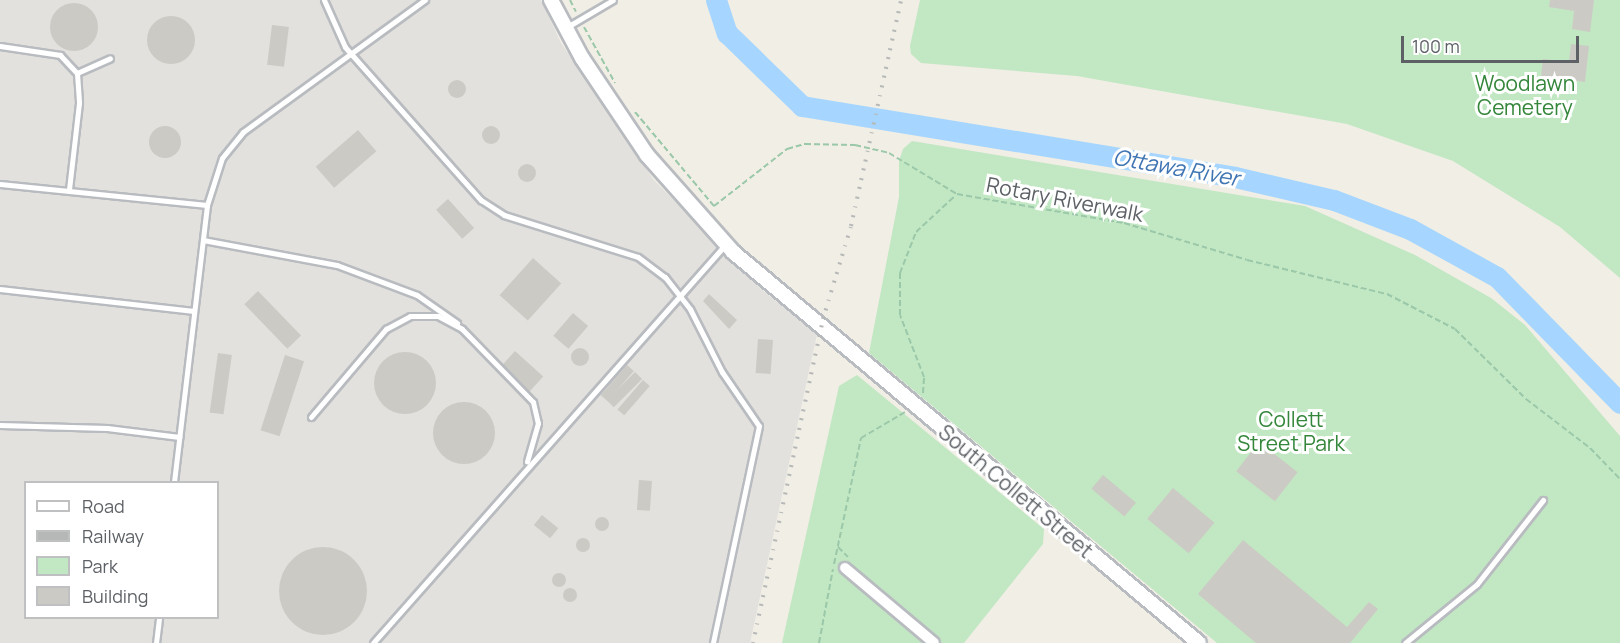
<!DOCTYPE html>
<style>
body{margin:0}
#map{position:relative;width:1620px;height:643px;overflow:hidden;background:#f0eee5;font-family:Manrope,sans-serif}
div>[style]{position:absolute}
.industrial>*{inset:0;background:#e3e1dd}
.green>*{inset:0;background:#c2e7c3}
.river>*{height:21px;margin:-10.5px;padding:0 10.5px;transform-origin:10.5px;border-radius:10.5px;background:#a6d6ff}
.building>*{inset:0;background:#cccac4;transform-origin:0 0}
.round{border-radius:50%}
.path>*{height:2px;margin-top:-1px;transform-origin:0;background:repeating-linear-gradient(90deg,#9ac8a9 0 6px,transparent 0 9px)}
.roads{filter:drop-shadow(2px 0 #b8bbbf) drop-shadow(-2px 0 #b8bbbf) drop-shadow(0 2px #b8bbbf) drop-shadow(0 -2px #b8bbbf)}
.lane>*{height:5px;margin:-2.5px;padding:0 2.5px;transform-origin:2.5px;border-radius:2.5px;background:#fff}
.street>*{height:10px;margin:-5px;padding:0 5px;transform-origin:5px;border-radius:5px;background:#fff}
.secondary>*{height:14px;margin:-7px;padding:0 7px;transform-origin:7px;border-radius:7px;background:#fff}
.rail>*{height:4px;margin-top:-2px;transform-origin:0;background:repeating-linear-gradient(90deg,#b6b7b7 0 1.5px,transparent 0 9.5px)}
span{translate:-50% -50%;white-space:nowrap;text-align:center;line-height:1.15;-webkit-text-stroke:6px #fff;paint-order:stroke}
.park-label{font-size:21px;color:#34863a}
.street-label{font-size:21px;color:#5d6166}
.water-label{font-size:22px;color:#4075b3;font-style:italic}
.legend{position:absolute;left:24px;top:481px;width:195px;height:138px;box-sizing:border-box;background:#fff;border:2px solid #bec0c2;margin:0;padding:8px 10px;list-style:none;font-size:18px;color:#5d6166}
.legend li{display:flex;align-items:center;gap:12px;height:30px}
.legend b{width:30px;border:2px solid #bec0c2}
.scale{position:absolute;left:1401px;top:36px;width:178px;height:27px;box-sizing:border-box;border:3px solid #5d6166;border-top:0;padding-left:8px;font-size:18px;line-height:21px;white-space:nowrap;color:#5d6166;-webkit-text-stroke:4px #fff;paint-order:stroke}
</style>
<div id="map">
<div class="industrial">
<i style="clip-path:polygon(evenodd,0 0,541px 0,561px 43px,653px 179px,761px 289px,817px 334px,750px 643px,0 643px,0 0,26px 482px,218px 482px,218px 618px,26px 618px,26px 482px)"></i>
</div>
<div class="green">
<i style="clip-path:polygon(920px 0,1620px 0,1620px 278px,1560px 227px,1453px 161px,1347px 124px,1077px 76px,921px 63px,911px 54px,910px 46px)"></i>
<i style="clip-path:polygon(912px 141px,1305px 206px,1415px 255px,1491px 298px,1525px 325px,1620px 436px,1620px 643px,1217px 643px,869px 353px,899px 197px,899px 161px,903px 149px)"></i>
<i style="clip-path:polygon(857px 375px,1044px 529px,1043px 544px,964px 643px,782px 643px,839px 386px)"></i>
</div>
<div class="river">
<i style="left:716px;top:0;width:35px;rotate:72deg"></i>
<i style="left:727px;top:33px;width:105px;rotate:44.2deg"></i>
<i style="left:802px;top:106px;width:439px;rotate:9.3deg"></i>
<i style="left:1235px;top:177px;width:102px;rotate:13.1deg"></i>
<i style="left:1334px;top:200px;width:81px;rotate:20.9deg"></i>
<i style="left:1410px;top:229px;width:99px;rotate:28.9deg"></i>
<i style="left:1497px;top:277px;width:176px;rotate:45.7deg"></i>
</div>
<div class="building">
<i style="clip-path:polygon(1550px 0,1594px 0,1590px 32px,1572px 29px,1574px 11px,1549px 7px)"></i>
<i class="round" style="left:50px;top:3px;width:48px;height:48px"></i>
<i class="round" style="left:147px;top:16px;width:48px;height:48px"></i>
<i style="left:272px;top:25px;width:17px;height:40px;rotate:7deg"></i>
<i style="clip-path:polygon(1571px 44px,1589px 46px,1585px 82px,1541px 76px,1543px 59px,1569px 62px)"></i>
<i class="round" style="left:448px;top:80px;width:18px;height:18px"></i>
<i class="round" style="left:149px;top:126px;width:32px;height:32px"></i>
<i class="round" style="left:482px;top:126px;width:18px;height:18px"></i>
<i style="left:358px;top:130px;width:28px;height:56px;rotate:49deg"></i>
<i class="round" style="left:518px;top:164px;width:18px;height:18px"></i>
<i style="left:448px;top:199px;width:39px;height:16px;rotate:48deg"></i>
<i style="left:533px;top:258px;width:38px;height:50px;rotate:42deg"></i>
<i style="left:258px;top:291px;width:62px;height:19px;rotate:46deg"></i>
<i style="clip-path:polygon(709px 294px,737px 320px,729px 329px,703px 301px)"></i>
<i style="left:573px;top:313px;width:20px;height:30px;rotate:41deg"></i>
<i style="left:758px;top:339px;width:15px;height:34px;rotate:4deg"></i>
<i class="round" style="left:571px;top:348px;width:18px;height:18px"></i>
<i style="left:515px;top:351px;width:38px;height:22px;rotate:42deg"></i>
<i class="round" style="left:374px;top:352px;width:62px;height:62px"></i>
<i style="left:218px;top:353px;width:14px;height:60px;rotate:8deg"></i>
<i style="left:285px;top:355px;width:20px;height:79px;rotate:18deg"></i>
<i style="left:627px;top:365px;width:9px;height:40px;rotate:41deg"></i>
<i style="left:635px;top:372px;width:10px;height:40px;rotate:45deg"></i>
<i style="left:643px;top:380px;width:9px;height:39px;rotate:41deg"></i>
<i class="round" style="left:433px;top:402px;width:62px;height:62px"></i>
<i style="left:1259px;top:442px;width:49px;height:37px;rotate:38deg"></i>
<i style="left:1103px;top:475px;width:43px;height:18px;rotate:40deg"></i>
<i style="left:639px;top:480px;width:13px;height:30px;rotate:4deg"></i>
<i style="left:1173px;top:488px;width:54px;height:40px;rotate:40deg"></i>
<i style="left:542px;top:515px;width:21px;height:13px;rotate:39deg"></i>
<i class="round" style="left:595px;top:517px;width:14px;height:14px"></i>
<i class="round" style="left:576px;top:538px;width:14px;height:14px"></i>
<i style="clip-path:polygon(1243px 540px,1347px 627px,1369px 602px,1378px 609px,1350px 643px,1256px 643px,1198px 594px)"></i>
<i class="round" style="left:279px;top:547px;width:88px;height:88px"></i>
<i class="round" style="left:552px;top:573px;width:14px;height:14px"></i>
<i class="round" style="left:563px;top:588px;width:14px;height:14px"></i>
</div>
<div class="path">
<i style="left:570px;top:0;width:13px;rotate:63deg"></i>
<i style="left:584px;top:27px;width:64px;rotate:61deg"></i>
<i style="left:635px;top:112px;width:123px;rotate:50deg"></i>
<i style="left:714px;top:206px;width:93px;rotate:-38deg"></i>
<i style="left:787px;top:149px;width:19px;rotate:-16deg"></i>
<i style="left:805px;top:144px;width:50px;rotate:1.1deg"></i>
<i style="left:855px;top:145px;width:35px;rotate:13deg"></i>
<i style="left:889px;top:153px;width:79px;rotate:31.1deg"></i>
<i style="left:957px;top:194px;width:169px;rotate:9.9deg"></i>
<i style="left:1124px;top:223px;width:128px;rotate:16.7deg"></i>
<i style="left:1247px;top:260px;width:144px;rotate:13.7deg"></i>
<i style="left:1387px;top:294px;width:76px;rotate:27.2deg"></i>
<i style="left:1455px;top:329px;width:100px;rotate:44.6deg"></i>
<i style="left:1526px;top:399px;width:81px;rotate:37.4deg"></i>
<i style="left:1590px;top:448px;width:43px;rotate:45.9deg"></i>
<i style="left:923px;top:393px;width:16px;rotate:-86deg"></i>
<i style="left:924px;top:377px;width:66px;rotate:-111.2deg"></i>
<i style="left:900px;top:315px;width:42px;rotate:-90deg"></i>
<i style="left:900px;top:273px;width:44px;rotate:-68.7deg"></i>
<i style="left:916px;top:232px;width:54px;rotate:-42.8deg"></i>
<i style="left:838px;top:547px;width:14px;rotate:45deg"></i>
<i style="left:834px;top:564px;width:129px;rotate:-77.9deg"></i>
<i style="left:861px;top:438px;width:51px;rotate:-30.6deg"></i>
<i style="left:819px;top:643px;width:75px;rotate:-79.3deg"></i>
</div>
<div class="roads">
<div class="lane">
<i style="left:324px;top:0;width:51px;rotate:65.9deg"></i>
<i style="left:345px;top:47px;width:205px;rotate:48.4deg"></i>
<i style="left:481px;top:200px;width:27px;rotate:33deg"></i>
<i style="left:504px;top:215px;width:140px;rotate:17.4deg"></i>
<i style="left:638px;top:257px;width:34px;rotate:37deg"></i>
<i style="left:665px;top:277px;width:41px;rotate:52deg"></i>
<i style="left:690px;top:309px;width:71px;rotate:63.1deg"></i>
<i style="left:722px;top:372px;width:65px;rotate:55.6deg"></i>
<i style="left:759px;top:426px;width:222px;rotate:102deg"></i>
<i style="left:567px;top:27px;width:53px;rotate:-30.4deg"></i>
<i style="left:0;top:46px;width:61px;rotate:8.5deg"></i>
<i style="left:60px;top:55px;width:25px;rotate:47deg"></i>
<i style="left:77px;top:73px;width:30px;rotate:86deg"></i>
<i style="left:79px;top:103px;width:88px;rotate:96.6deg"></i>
<i style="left:77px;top:73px;width:36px;rotate:-24deg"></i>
<i style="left:0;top:184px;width:208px;rotate:5.8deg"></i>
<i style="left:203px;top:240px;width:136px;rotate:10.6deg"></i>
<i style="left:337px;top:265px;width:85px;rotate:20.6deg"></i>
<i style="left:417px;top:295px;width:49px;rotate:35deg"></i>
<i style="left:0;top:289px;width:195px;rotate:6.5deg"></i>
<i style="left:311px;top:417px;width:116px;rotate:-49.6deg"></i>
<i style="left:386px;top:329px;width:27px;rotate:-28deg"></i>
<i style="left:410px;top:316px;width:28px"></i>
<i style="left:438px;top:316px;width:27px;rotate:28deg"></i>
<i style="left:462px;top:329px;width:102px;rotate:45.8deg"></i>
<i style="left:533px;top:402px;width:22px;rotate:77deg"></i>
<i style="left:538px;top:423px;width:40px;rotate:106deg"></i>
<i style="left:0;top:425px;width:107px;rotate:1.6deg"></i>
<i style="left:107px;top:428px;width:73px;rotate:7.1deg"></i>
<i style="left:174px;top:482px;width:279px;rotate:-83.2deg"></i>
<i style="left:207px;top:205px;width:49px;rotate:-72.3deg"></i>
<i style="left:222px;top:158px;width:33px;rotate:-51deg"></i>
<i style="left:243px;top:132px;width:225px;rotate:-36deg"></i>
<i style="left:156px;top:643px;width:25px;rotate:-83deg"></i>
<i style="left:373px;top:643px;width:531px;rotate:-48.51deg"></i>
<i style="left:1405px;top:643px;width:93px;rotate:-39.3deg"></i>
<i style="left:1477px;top:584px;width:107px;rotate:-51.8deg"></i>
</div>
<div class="street">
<i style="left:845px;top:568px;width:116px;rotate:40.1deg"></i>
</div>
<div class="secondary">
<i style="left:551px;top:0;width:66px;rotate:61.9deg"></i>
<i style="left:582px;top:58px;width:117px;rotate:56.2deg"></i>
<i style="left:647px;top:155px;width:130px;rotate:48.4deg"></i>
<i style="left:733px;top:252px;width:608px;rotate:40deg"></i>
</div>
</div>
<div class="rail">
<i style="left:753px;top:643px;width:331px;rotate:-77.8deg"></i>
<i style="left:823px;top:319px;width:97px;rotate:-73.2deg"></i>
<i style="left:851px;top:226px;width:231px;rotate:-77.5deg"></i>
</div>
<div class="park-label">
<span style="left:1525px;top:95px">Woodlawn<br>Cemetery</span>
<span style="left:1291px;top:431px">Collett<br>Street Park</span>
</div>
<div class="street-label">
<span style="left:1065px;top:199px;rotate:11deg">Rotary Riverwalk</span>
<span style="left:1016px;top:491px;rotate:40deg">South Collett Street</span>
</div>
<div class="water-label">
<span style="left:1176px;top:168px;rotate:10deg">Ottawa River</span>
</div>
<ul class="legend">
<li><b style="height:8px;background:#fff"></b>Road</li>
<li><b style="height:8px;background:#b6b7b7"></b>Railway</li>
<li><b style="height:16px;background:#c2e7c3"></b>Park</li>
<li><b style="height:16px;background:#cccac4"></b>Building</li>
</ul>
<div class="scale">100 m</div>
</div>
